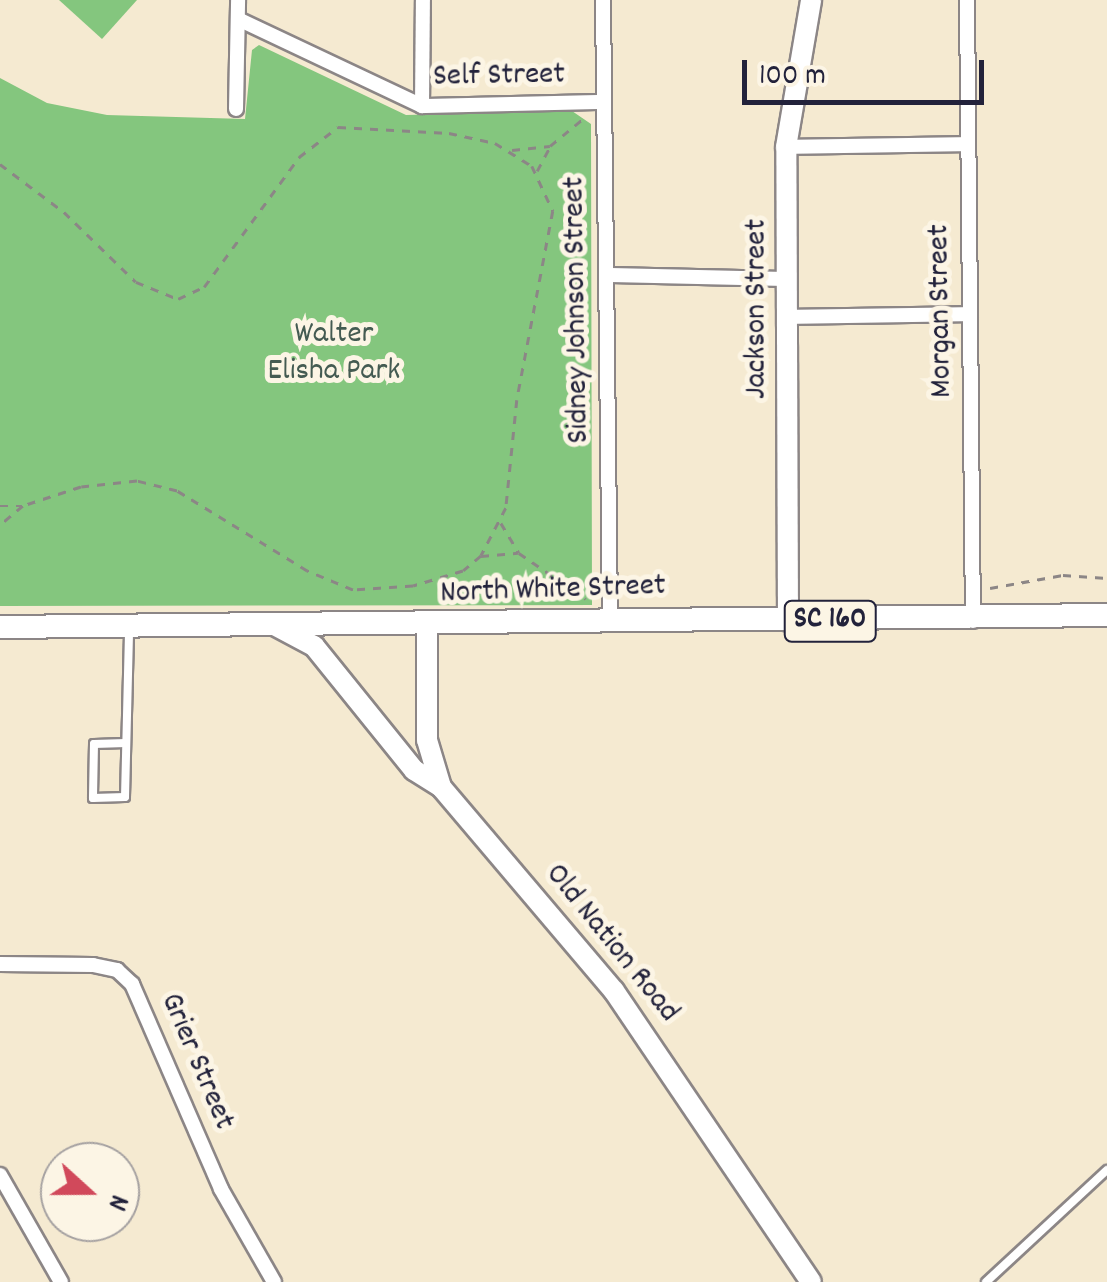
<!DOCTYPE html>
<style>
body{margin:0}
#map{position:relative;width:1107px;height:1282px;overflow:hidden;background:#f5ead1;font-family:Dekko,sans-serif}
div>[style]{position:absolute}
.green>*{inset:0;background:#84c67e}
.path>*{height:2.5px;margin-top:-1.25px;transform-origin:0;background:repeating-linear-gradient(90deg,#8c8686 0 8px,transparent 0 16px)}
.roads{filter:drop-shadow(2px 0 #8c8686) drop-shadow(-2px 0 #8c8686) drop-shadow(0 2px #8c8686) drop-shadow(0 -2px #8c8686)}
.lane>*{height:8px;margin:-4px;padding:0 4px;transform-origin:4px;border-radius:4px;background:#fff}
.street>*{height:14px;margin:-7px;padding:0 7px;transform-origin:7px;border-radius:7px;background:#fff}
.secondary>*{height:20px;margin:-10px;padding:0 10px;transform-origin:10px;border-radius:10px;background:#fff}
.primary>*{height:22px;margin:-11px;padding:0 11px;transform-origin:11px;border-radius:11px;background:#fff}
span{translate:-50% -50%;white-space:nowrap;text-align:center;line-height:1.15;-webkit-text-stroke:10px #fcf5e5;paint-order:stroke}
.shield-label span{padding:2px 8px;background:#fcf5e5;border:2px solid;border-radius:8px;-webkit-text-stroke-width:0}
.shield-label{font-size:30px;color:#22223b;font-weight:700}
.street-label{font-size:32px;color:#22223b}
.park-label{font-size:32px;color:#445b52}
.north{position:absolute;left:40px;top:1142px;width:100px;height:100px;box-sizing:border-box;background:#fcf5e5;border:2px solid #a5a1a1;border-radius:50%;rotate:111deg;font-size:28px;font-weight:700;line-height:40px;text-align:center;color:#22223b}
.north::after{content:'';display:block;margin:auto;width:35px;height:45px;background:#d1495b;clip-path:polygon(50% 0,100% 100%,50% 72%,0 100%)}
.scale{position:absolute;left:742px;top:60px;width:242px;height:45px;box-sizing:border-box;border:5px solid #22223b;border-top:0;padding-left:12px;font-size:30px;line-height:35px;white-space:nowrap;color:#22223b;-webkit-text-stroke:8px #fcf5e5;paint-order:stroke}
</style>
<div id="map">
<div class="green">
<i style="clip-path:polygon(59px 0,137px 0,102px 39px)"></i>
<i style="clip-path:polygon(259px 45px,406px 115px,572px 111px,591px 124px,592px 605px,0 606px,0 78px,47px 103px,107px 115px,245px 119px,252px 50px)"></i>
</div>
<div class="path">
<i style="left:512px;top:150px;width:38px;rotate:-6deg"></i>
<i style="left:550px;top:146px;width:44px;rotate:-39.5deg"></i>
<i style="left:0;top:164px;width:80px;rotate:36.9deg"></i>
<i style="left:64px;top:212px;width:100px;rotate:44.2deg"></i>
<i style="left:136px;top:282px;width:45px;rotate:22deg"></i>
<i style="left:178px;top:299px;width:29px;rotate:-25deg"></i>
<i style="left:204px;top:287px;width:161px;rotate:-53.8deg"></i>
<i style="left:299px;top:157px;width:49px;rotate:-37.6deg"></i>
<i style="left:338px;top:127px;width:111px;rotate:3.1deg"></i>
<i style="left:449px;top:133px;width:47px;rotate:12.3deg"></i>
<i style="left:495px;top:143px;width:44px;rotate:31.9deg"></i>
<i style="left:532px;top:166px;width:50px;rotate:65deg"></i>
<i style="left:553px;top:211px;width:192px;rotate:100.8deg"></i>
<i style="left:517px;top:400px;width:109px;rotate:95.8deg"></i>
<i style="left:506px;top:508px;width:54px;rotate:117.5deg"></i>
<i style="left:481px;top:556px;width:23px;rotate:140deg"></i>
<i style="left:463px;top:571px;width:52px;rotate:163.3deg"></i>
<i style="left:413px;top:586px;width:60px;rotate:176.2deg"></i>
<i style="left:353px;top:590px;width:50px;rotate:-157.6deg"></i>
<i style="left:307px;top:571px;width:153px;rotate:-148.4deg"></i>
<i style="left:177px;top:491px;width:41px;rotate:-166deg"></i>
<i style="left:137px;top:481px;width:56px;rotate:173.9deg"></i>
<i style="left:81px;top:487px;width:61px;rotate:161.9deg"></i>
<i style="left:23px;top:506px;width:30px;rotate:140deg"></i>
<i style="left:537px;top:171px;width:26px;rotate:-62deg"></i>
<i style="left:0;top:506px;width:22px"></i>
<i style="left:501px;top:523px;width:35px;rotate:59deg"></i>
<i style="left:519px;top:553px;width:81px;rotate:34.5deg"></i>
<i style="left:481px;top:556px;width:37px;rotate:-5deg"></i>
<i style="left:990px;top:588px;width:74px;rotate:-10.1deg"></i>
<i style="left:1063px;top:575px;width:44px;rotate:3.9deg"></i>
</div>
<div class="roads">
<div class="lane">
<i style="left:126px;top:743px;width:32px;rotate:178deg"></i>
<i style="left:94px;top:744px;width:54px;rotate:91.1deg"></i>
<i style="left:93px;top:798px;width:32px;rotate:-2deg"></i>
<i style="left:125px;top:797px;width:167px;rotate:-88.6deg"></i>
<i style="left:986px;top:1282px;width:165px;rotate:-42.8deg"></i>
</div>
<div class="street">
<i style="left:603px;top:0;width:619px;rotate:89.35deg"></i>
<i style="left:967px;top:0;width:621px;rotate:89.45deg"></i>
<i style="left:238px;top:19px;width:204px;rotate:25.3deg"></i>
<i style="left:422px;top:106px;width:179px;rotate:-1.3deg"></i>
<i style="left:422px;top:106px;width:106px;rotate:-89.5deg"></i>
<i style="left:236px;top:109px;width:109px;rotate:-88.9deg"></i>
<i style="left:786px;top:147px;width:181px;rotate:-0.9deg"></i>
<i style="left:607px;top:275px;width:182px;rotate:1.3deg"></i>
<i style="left:789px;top:317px;width:181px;rotate:-0.9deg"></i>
<i style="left:0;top:964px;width:93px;rotate:0.6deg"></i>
<i style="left:93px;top:965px;width:25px;rotate:12deg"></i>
<i style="left:117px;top:970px;width:21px;rotate:43deg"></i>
<i style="left:132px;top:984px;width:223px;rotate:66.5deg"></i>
<i style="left:221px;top:1189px;width:107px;rotate:60.3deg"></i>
<i style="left:0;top:1175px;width:123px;rotate:60.3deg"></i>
</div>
<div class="secondary">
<i style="left:788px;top:621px;width:474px;rotate:-90.2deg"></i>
<i style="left:786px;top:147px;width:149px;rotate:-80.3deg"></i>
<i style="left:276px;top:626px;width:43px;rotate:27.8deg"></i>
<i style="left:314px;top:646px;width:159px;rotate:51.1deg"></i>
<i style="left:414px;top:770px;width:32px;rotate:32deg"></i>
<i style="left:427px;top:627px;width:113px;rotate:90deg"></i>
<i style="left:427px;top:740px;width:49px;rotate:73.4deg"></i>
<i style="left:441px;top:787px;width:267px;rotate:49.7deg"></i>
<i style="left:614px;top:991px;width:351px;rotate:55.9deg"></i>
</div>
<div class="primary">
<i style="left:0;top:627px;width:1107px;rotate:-0.62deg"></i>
</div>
</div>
<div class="shield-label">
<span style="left:830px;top:621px">SC 160</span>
</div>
<div class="street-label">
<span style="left:499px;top:77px;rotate:-1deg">Self Street</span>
<span style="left:758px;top:309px;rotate:-90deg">Jackson Street</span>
<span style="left:578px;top:310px;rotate:-91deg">Sidney Johnson Street</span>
<span style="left:942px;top:311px;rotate:-91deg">Morgan Street</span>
<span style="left:553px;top:591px;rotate:-2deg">North White Street</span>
<span style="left:611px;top:944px;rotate:51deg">Old Nation Road</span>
<span style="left:196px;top:1062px;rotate:67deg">Grier Street</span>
</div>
<div class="park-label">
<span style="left:334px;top:354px">Walter<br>Elisha Park</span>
</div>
<div class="north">N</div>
<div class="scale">100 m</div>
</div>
